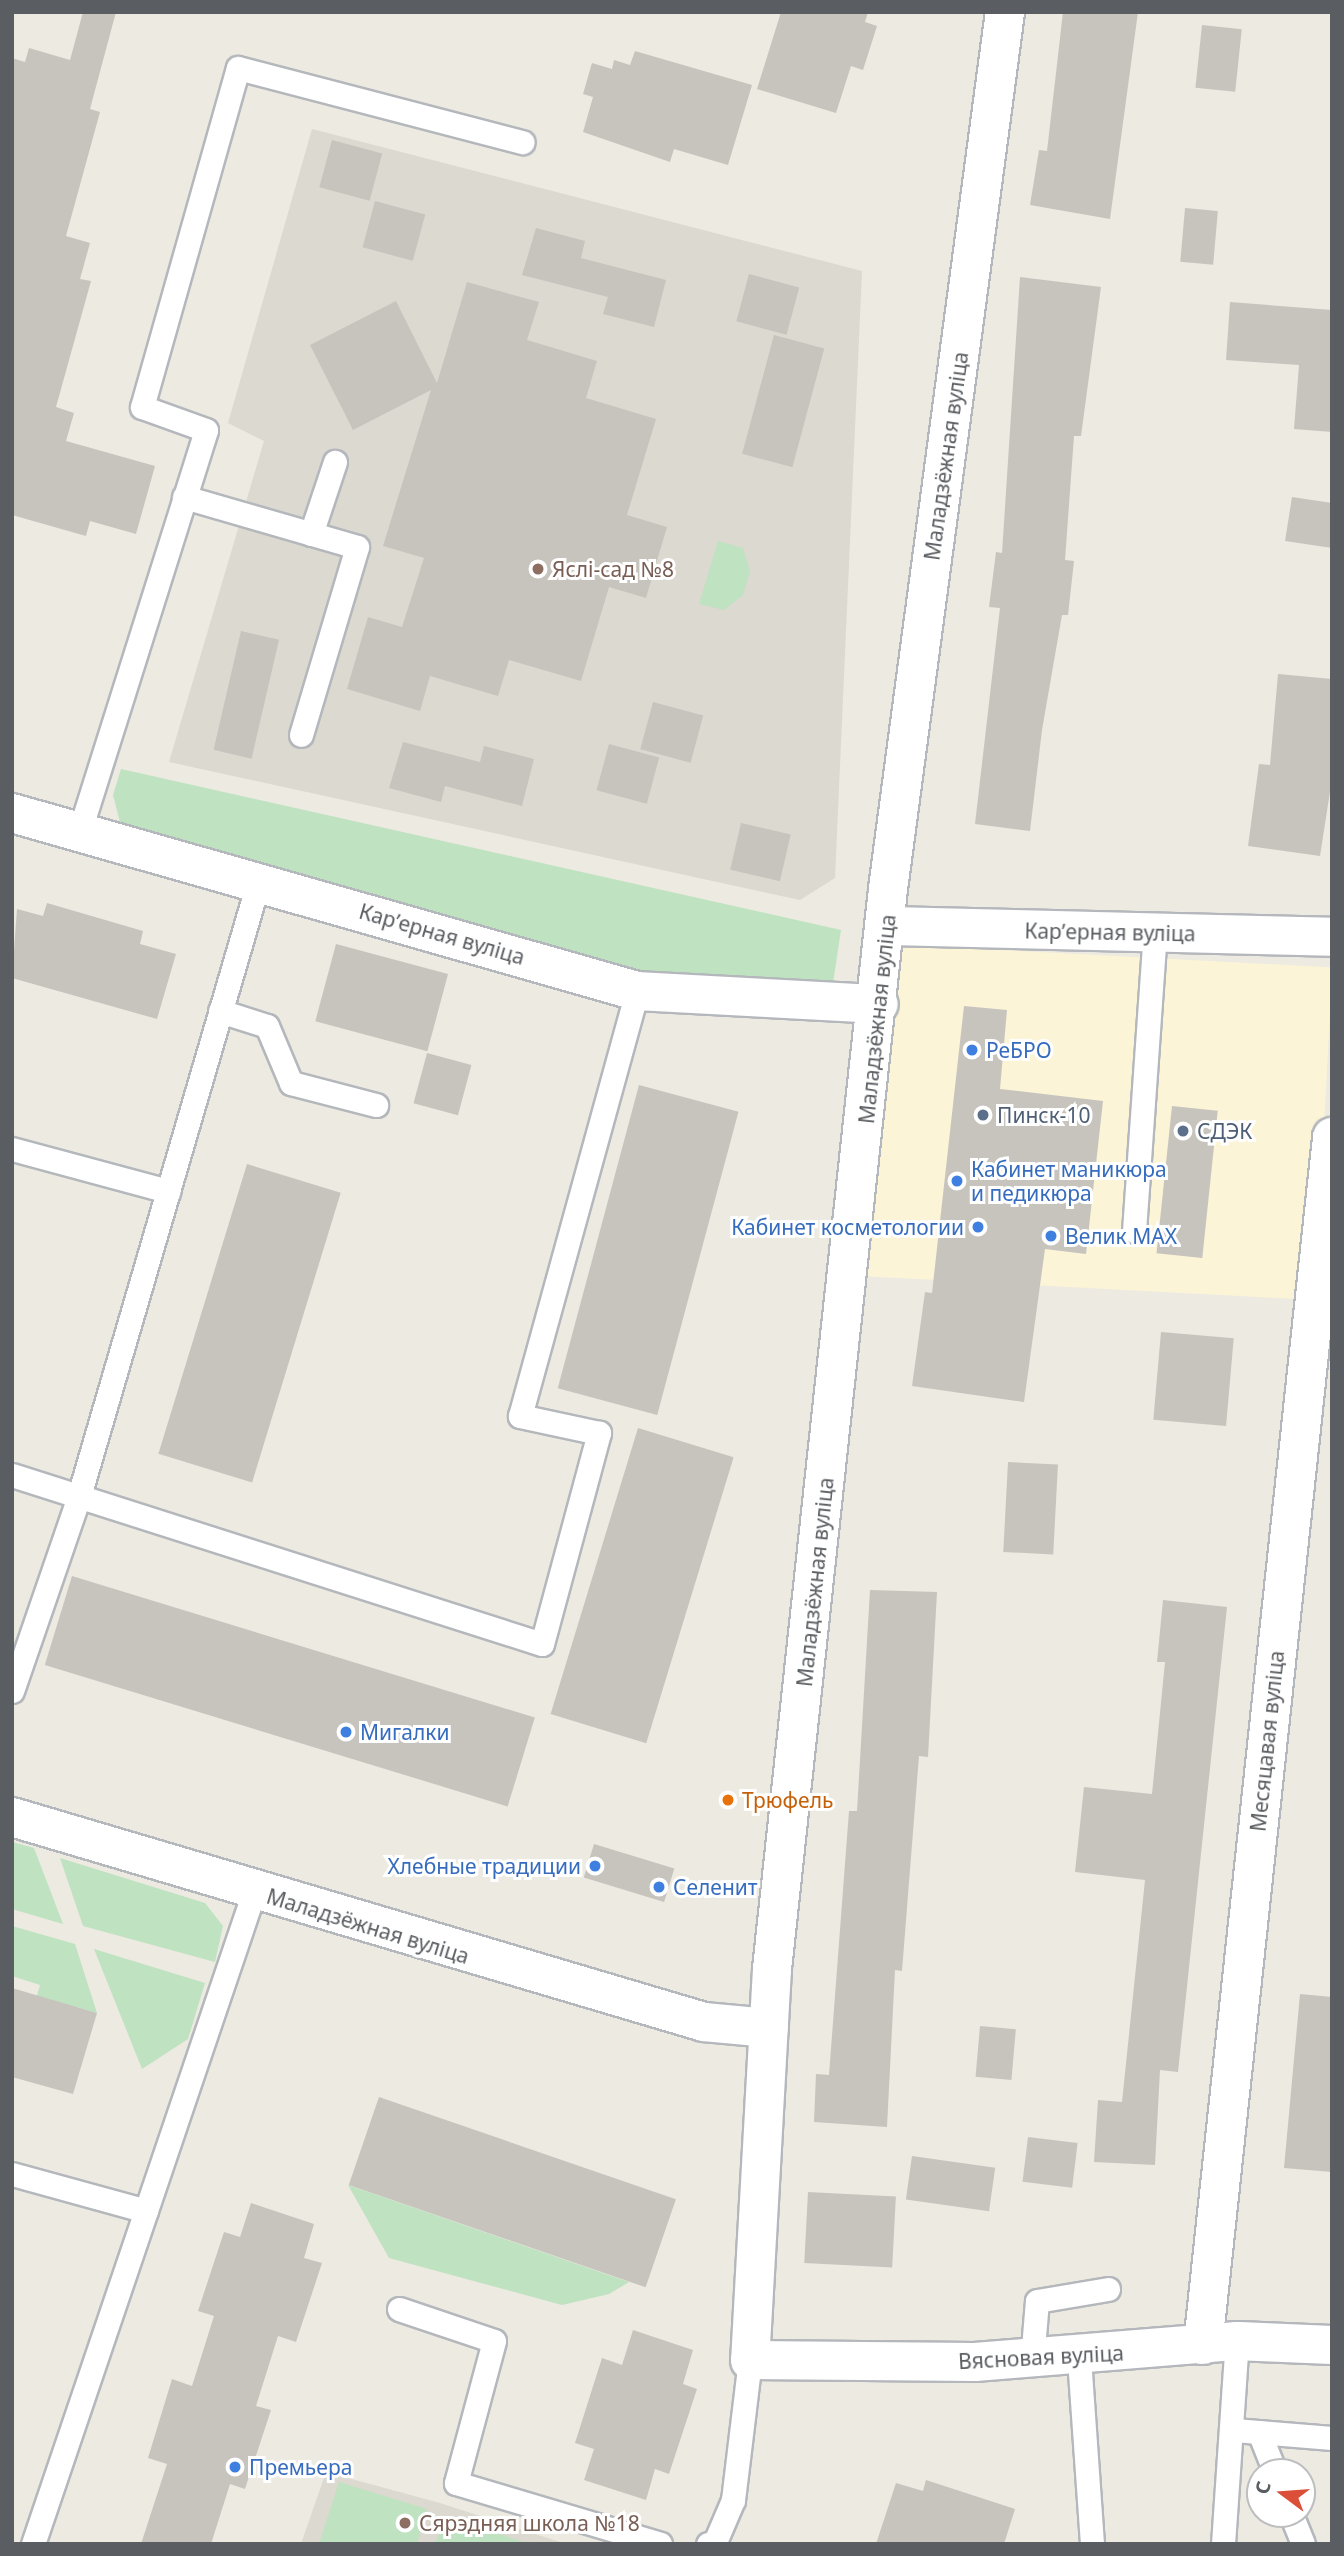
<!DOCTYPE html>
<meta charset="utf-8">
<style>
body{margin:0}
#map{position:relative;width:1344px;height:2556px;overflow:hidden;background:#eceae1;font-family:"Noto Sans",sans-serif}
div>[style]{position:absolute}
.commercial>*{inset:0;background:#fbf4d7;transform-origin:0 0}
.education>*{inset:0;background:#dbd9d0}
.green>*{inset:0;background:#bfe2c1}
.building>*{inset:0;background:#c7c4be;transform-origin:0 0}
.roads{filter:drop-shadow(2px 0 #b4b7bb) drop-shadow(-2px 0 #b4b7bb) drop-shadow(0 2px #b4b7bb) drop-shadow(0 -2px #b4b7bb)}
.lane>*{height:23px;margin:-11.5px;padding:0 11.5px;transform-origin:11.5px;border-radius:11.5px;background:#fff}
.street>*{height:38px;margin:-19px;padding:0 19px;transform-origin:19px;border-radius:19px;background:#fff}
.dots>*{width:19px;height:19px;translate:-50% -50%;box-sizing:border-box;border:4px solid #fff;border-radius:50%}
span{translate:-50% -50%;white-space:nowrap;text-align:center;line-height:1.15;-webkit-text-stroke:6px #fff;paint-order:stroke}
.street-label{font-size:21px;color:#5a5d61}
.education-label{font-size:21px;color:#785e54}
.left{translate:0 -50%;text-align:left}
.shop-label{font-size:21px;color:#366cbe}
.right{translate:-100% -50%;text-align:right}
.service-label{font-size:21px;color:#4e5e75}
.food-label{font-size:21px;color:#c56008}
.frame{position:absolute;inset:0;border:14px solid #5a5d61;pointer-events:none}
.north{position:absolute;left:1246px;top:2458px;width:70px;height:70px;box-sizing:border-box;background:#fff;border:2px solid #bdbec0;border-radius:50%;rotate:286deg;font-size:19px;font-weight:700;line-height:28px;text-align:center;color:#5a5d61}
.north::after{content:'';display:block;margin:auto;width:24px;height:32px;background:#db4e38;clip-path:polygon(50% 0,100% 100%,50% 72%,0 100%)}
</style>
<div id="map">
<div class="commercial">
<i style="left:867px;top:943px;width:466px;height:333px;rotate:3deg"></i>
</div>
<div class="education">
<i style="clip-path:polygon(312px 129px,862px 271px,835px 878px,800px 900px,169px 762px,264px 441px,228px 423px)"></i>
<i style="clip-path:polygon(326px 2472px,440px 2503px,566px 2544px,301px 2544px)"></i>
</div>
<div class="green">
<i style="clip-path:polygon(718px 541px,743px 548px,750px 571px,743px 595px,724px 610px,699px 604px)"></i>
<i style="clip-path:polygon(121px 769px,841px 930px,833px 983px,643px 975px,121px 826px,113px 795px)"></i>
<i style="clip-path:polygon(12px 1842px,34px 1848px,63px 1924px,12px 1909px)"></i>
<i style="clip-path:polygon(60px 1858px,205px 1903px,223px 1926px,215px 1962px,83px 1926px)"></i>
<i style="clip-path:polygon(12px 1926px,75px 1944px,97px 2013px,77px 2007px,72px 2021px,36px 1999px,40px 1985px,12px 1976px)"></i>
<i style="clip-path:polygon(94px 1949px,205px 1983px,188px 2039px,142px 2069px)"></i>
<i style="clip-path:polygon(348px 2185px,629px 2282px,609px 2294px,562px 2305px,389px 2258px)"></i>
<i style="clip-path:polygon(339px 2482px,427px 2509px,417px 2544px,319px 2544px)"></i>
<i style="clip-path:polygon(446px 2516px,529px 2544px,435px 2544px)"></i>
</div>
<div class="building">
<i style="clip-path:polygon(83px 12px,116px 12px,90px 109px,100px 112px,66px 236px,90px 243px,80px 279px,91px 281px,56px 407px,74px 413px,66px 441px,155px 466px,136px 534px,90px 521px,86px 536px,12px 515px,12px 58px,25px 62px,29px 48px,70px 60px)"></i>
<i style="clip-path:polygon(781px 12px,868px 12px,865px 22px,877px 26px,863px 70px,851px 66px,836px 113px,757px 89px)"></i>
<i style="clip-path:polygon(1063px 12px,1138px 12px,1110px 219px,1030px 205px,1039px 150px,1047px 151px)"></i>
<i style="left:1202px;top:25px;width:40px;height:63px;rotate:6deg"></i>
<i style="clip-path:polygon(635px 51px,752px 85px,728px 165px,674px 149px,670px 162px,583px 132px,593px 97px,583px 94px,592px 63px,612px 69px,614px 60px,630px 65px)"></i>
<i style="left:332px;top:140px;width:52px;height:49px;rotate:15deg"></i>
<i style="left:375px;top:201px;width:52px;height:48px;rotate:15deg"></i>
<i style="left:1185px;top:208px;width:33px;height:54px;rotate:5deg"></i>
<i style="clip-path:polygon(536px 228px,585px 241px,581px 258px,666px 280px,654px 327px,603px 314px,608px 297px,522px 275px)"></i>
<i style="left:749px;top:274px;width:52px;height:49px;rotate:15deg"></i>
<i style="clip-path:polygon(1020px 277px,1101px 287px,1081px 436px,1074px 436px,1065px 560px,1074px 561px,1068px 615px,1062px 615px,1042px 730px,1030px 831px,975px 824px,1000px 608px,989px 607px,996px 552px,1002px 553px)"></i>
<i style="clip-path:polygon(467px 282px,539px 302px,527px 340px,597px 361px,586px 398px,656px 419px,627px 515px,667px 527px,646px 598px,609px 587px,581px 681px,509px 660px,498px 696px,430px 676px,420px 711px,347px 689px,368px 617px,402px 627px,424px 558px,383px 546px,431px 390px,353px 430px,310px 345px,396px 301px,437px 383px)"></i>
<i style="clip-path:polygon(1230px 302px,1332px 310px,1332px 432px,1294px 429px,1299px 365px,1226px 360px)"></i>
<i style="left:774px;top:335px;width:52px;height:123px;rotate:15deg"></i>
<i style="clip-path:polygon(1292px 497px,1332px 503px,1332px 548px,1285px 541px)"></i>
<i style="left:241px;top:631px;width:39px;height:122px;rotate:13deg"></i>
<i style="clip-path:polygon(1278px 674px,1332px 679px,1332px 779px,1320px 856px,1248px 846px,1259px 764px,1270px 765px)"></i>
<i style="left:653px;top:702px;width:52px;height:49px;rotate:15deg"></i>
<i style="clip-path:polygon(403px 742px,480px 762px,484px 746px,534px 759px,522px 806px,445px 786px,441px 802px,389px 788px)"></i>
<i style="left:609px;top:744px;width:52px;height:48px;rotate:15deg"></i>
<i style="left:741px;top:823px;width:51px;height:48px;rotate:13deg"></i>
<i style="clip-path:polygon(47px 903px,143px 931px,140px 944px,176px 954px,157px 1019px,12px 978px,17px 909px,43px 916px)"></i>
<i style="left:336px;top:944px;width:116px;height:80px;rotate:15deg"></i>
<i style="clip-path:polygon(964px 1006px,1007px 1010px,1000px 1089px,1103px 1101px,1086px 1254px,1045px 1249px,1024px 1402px,912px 1386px,925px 1292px,932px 1293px)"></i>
<i style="left:427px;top:1053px;width:46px;height:52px;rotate:15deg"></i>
<i style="left:639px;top:1085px;width:103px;height:314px;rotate:15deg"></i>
<i style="left:1172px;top:1106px;width:46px;height:148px;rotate:6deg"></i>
<i style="left:247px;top:1164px;width:98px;height:303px;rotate:17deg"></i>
<i style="left:1161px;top:1332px;width:73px;height:88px;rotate:5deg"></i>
<i style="left:638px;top:1428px;width:100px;height:299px;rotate:17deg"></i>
<i style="left:1008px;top:1462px;width:50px;height:90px;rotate:3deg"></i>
<i style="left:72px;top:1576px;width:484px;height:93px;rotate:17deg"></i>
<i style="clip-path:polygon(870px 1590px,937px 1592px,928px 1757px,919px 1756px,902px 1971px,895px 1970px,887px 2127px,814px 2122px,816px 2074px,829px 2075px,849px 1811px,857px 1811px)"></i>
<i style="clip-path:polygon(1163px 1600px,1227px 1607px,1178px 2072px,1160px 2070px,1155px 2165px,1094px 2162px,1098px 2100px,1122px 2102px,1145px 1880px,1075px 1872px,1084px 1787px,1152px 1794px,1165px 1662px,1157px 1662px)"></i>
<i style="left:594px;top:1844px;width:84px;height:35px;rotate:17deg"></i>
<i style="clip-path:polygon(12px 1988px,97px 2013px,73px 2094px,12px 2077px)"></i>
<i style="clip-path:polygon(1300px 1994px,1332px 1997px,1332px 2172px,1284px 2168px)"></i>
<i style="left:980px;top:2026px;width:36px;height:51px;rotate:5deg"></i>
<i style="left:379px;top:2097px;width:314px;height:93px;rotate:19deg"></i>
<i style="left:1028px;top:2137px;width:50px;height:45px;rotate:7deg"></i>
<i style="left:912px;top:2156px;width:84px;height:44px;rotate:8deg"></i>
<i style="left:808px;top:2192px;width:88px;height:71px;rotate:3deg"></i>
<i style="clip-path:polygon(251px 2203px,314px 2224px,304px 2258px,322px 2263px,296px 2342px,278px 2336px,256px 2406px,271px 2410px,245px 2489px,230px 2484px,211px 2544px,141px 2544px,167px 2464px,148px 2458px,172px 2379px,192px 2386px,214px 2316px,198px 2311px,224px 2232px,240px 2237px)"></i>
<i style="clip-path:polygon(633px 2330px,693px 2350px,683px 2384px,697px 2389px,669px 2474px,655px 2469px,646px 2500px,584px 2480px,594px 2449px,575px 2443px,602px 2358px,622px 2365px)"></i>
<i style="clip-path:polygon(926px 2480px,1015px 2509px,1004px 2544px,876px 2544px,896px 2483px,923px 2491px)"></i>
</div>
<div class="roads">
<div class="lane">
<i style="left:184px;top:497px;width:180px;rotate:16.1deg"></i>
<i style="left:357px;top:547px;width:196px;rotate:106.6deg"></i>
<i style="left:311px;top:534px;width:76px;rotate:-71.6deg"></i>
<i style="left:80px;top:830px;width:419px;rotate:-72.5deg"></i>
<i style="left:206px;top:430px;width:68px;rotate:-160.2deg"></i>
<i style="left:142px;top:407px;width:352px;rotate:-74.2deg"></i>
<i style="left:238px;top:68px;width:294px;rotate:14.6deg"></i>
<i style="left:220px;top:1011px;width:49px;rotate:17.7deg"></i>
<i style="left:267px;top:1026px;width:62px;rotate:67.2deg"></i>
<i style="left:291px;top:1083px;width:88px;rotate:14.5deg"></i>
<i style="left:12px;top:1149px;width:162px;rotate:15.1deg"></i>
<i style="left:1134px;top:1231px;width:299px;rotate:-86deg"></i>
<i style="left:12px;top:1475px;width:556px;rotate:17.69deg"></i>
<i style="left:542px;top:1644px;width:219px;rotate:-74.9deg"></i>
<i style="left:599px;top:1433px;width:81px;rotate:-167.9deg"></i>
<i style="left:520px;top:1416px;width:441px;rotate:-74.6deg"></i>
<i style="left:12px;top:1691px;width:206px;rotate:-71deg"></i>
<i style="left:79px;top:1496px;width:639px;rotate:-73.72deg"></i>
<i style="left:12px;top:2174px;width:139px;rotate:15.4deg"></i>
<i style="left:399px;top:2309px;width:100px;rotate:18.6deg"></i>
<i style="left:494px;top:2341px;width:147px;rotate:105deg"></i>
<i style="left:456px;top:2483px;width:213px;rotate:16.6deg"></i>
<i style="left:1079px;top:2358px;width:186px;rotate:86deg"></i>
<i style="left:1032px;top:2360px;width:59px;rotate:-85.2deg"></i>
<i style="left:1037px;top:2301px;width:72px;rotate:-9.6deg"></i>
<i style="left:1234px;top:2430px;width:98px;rotate:4.7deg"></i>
<i style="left:1259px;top:2432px;width:43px;rotate:68.2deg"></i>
<i style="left:1291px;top:2514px;width:32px;rotate:68deg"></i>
<i style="left:33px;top:2544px;width:688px;rotate:-71.28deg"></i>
<i style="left:708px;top:2544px;width:7px;rotate:-16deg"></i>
<i style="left:715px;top:2542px;width:46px;rotate:-66.8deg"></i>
<i style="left:733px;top:2500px;width:141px;rotate:-83.1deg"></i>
<i style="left:1223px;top:2544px;width:203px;rotate:-86.1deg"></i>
</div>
<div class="street">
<i style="left:1005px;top:12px;width:885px;rotate:97.6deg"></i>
<i style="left:888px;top:889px;width:1086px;rotate:96.13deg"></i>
<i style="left:772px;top:1969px;width:392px;rotate:93.2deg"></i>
<i style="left:750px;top:2360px;width:225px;rotate:0.5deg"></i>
<i style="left:975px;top:2362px;width:263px;rotate:-4.6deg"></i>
<i style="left:1237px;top:2341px;width:95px;rotate:2.4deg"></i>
<i style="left:12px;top:813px;width:650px;rotate:15.9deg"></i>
<i style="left:637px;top:991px;width:242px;rotate:3.1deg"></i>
<i style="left:889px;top:926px;width:443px;rotate:1.4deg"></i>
<i style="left:12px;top:1817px;width:722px;rotate:16.5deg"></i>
<i style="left:704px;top:2022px;width:65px;rotate:5.3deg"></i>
<i style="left:1203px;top:2345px;width:1215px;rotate:-83.9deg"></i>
</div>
</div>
<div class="dots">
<i style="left:538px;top:569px;background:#8d6e63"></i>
<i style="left:972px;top:1050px;background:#3f7fe0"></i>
<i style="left:983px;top:1115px;background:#5c6f8a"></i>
<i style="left:1183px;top:1131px;background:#5c6f8a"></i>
<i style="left:957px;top:1181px;background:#3f7fe0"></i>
<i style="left:978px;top:1227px;background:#3f7fe0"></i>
<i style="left:1051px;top:1236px;background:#3f7fe0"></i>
<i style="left:346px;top:1732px;background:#3f7fe0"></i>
<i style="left:728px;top:1800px;background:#e8710a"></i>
<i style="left:595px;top:1866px;background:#3f7fe0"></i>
<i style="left:659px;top:1887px;background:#3f7fe0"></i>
<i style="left:235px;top:2467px;background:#3f7fe0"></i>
<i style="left:405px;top:2523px;background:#8d6e63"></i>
</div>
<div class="street-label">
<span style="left:946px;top:456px;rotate:-82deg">Маладзёжная вуліца</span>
<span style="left:1110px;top:932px;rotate:1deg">Карʼерная вуліца</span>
<span style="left:442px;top:934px;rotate:16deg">Карʼерная вуліца</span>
<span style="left:877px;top:1019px;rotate:-84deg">Маладзёжная вуліца</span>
<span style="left:815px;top:1582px;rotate:-84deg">Маладзёжная вуліца</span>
<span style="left:1267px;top:1741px;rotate:-84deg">Месяцавая вуліца</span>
<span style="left:368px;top:1926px;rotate:17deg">Маладзёжная вуліца</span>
<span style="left:1041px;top:2357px;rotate:-3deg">Вясновая вуліца</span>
</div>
<div class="education-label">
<span class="left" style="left:552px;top:569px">Яслі-сад №8</span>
<span class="left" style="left:419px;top:2523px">Сярэдняя школа №18</span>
</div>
<div class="shop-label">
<span class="left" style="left:986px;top:1050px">РеБРО</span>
<span class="left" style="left:971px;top:1181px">Кабинет маникюра<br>и педикюра</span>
<span class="right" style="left:964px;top:1227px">Кабинет косметологии</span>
<span class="left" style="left:1065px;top:1236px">Велик МАХ</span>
<span class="left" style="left:360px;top:1732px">Мигалки</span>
<span class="right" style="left:581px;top:1866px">Хлебные традиции</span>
<span class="left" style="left:673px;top:1887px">Селенит</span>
<span class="left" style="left:249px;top:2467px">Премьера</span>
</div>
<div class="service-label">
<span class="left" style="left:997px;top:1115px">Пинск-10</span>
<span class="left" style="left:1197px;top:1131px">СДЭК</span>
</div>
<div class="food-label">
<span class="left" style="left:742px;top:1800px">Трюфель</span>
</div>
<div class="frame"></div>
<div class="north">С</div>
</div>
